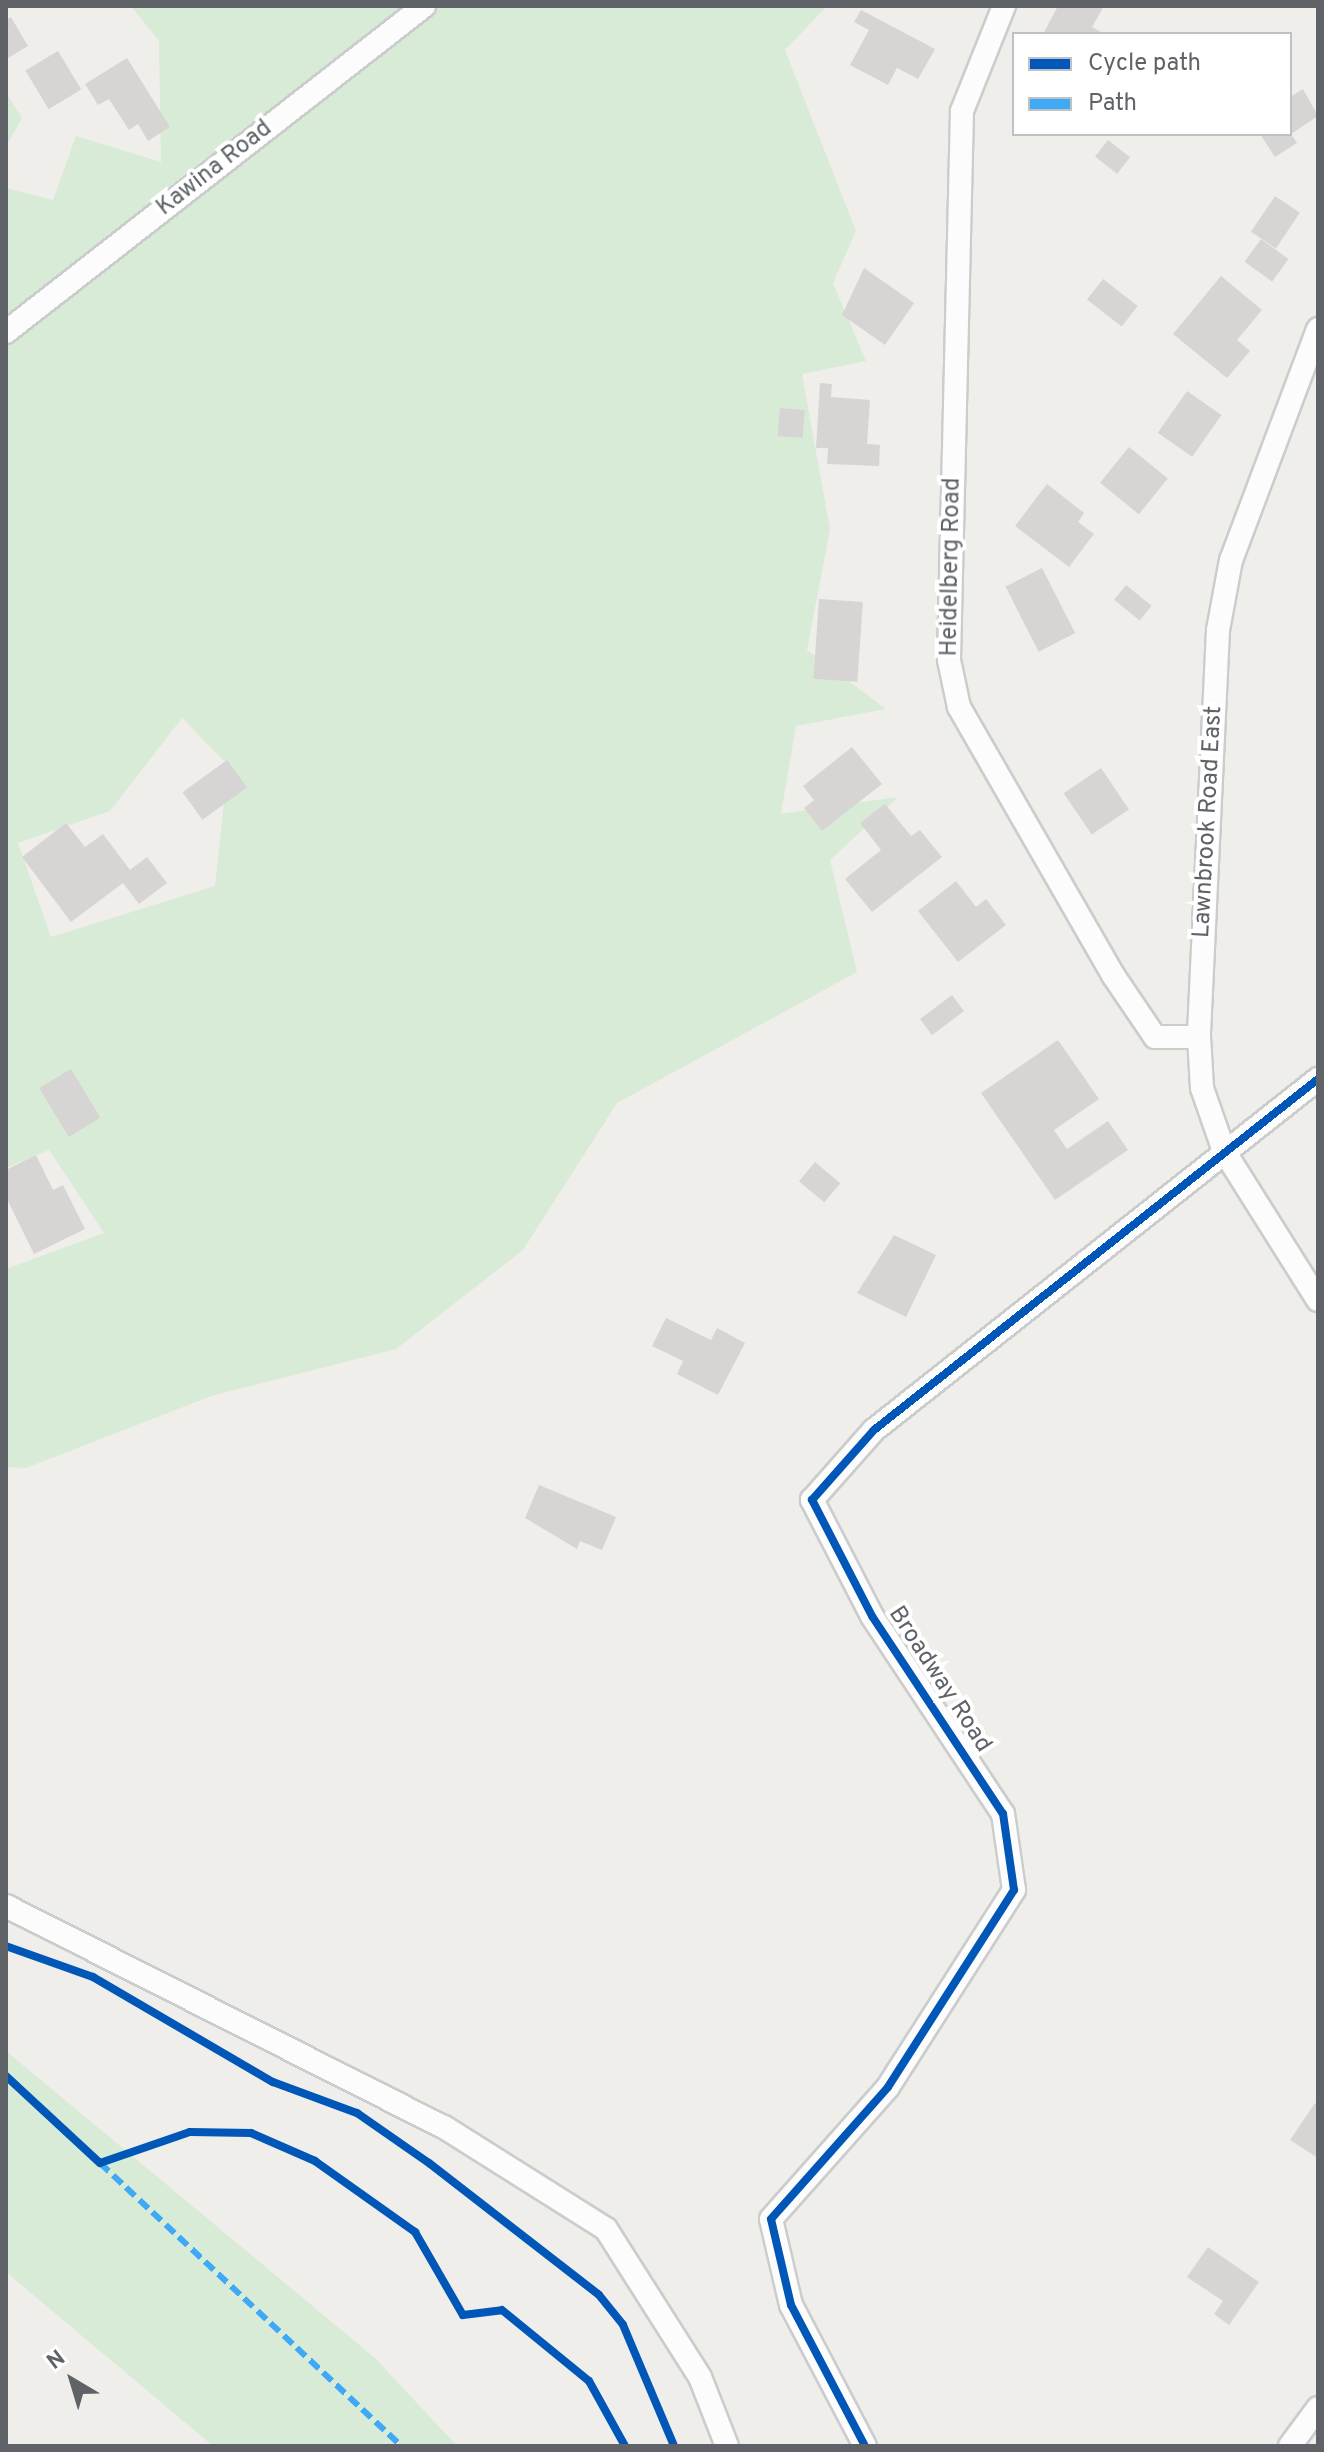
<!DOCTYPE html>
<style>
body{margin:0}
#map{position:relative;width:1324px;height:2452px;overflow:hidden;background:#efeeea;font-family:Overpass,sans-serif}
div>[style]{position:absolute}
.green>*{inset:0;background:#d8ebd6}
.building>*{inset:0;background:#d6d5d3;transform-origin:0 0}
.roads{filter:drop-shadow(2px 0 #cbcccc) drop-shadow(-2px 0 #cbcccc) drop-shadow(0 2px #cbcccc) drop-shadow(0 -2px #cbcccc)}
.minor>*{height:22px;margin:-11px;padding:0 11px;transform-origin:11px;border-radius:11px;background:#fdfcfc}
.quiet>*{height:6px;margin-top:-3px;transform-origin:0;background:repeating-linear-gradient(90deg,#3fa9f5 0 12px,transparent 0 18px)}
.cycleway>*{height:8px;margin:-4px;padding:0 4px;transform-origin:4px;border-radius:4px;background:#0057b8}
span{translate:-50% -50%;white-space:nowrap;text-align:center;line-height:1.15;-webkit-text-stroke:8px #fff;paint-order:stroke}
.street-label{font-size:24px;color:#5f6368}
.frame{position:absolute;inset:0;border:8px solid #5f6368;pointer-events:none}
.legend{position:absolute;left:1012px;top:32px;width:280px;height:104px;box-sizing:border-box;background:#fff;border:2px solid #bfc1c3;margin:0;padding:10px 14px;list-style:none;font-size:24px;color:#5f6368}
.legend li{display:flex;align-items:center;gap:16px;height:40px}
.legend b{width:40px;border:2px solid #bfc1c3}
.north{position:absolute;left:32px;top:2340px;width:80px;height:80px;-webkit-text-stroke:6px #fff;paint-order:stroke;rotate:322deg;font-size:22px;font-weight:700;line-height:32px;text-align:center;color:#5f6368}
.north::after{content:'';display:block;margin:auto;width:28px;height:36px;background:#5f6368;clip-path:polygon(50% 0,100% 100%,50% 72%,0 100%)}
</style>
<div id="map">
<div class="green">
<i style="clip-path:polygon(evenodd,131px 6px,827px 6px,785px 50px,856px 231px,833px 283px,866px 361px,802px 374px,830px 529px,807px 650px,886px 709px,796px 726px,781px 814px,898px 797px,830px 860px,857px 972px,617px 1103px,523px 1250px,396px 1349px,214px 1395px,26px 1468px,6px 1467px,6px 1269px,104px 1233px,49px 1150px,6px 1168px,6px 188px,53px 200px,76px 136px,161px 162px,159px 41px,131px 6px,182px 718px,228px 765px,215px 886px,51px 937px,18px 843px,110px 811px,182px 718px)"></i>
<i style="clip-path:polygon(6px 93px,22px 118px,6px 146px)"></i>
<i style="clip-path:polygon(6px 2051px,375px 2358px,457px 2446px,213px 2446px,6px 2272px)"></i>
</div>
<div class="building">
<i style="clip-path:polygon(1058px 6px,1104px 6px,1092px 27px,1105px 34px,1043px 34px)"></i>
<i style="clip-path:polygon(861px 10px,935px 49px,918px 79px,897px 68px,888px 85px,850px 65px,869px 30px,854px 22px)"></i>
<i style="clip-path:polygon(11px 17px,28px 46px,6px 59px,6px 20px)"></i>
<i style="left:58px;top:51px;width:45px;height:38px;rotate:59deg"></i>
<i style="clip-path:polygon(127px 58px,170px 127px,148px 141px,138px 124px,129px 130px,109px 99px,98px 105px,85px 84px)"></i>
<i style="clip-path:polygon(1303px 89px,1318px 116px,1291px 134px,1297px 143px,1275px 157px,1260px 134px,1290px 134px,1290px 97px)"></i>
<i style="left:1108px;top:140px;width:28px;height:21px;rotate:38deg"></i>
<i style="left:1275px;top:196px;width:30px;height:43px;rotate:34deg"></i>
<i style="left:1261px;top:239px;width:34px;height:28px;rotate:36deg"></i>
<i style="clip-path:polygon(864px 268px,914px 303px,885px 345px,842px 315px)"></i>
<i style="clip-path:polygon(1221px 276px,1262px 310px,1237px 340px,1250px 351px,1227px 378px,1173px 334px)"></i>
<i style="left:1103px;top:279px;width:44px;height:26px;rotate:38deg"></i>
<i style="clip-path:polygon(820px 383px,832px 384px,831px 397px,870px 400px,867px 444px,880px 445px,879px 466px,827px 464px,828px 448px,816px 448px)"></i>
<i style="left:1187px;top:391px;width:42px;height:51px;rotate:35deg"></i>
<i style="left:780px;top:408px;width:25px;height:28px;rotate:5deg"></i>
<i style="left:1129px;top:447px;width:50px;height:46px;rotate:39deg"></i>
<i style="clip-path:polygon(1047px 484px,1084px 513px,1078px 522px,1094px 534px,1069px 567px,1015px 526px)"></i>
<i style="left:1042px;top:568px;width:73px;height:41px;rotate:63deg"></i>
<i style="left:1126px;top:585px;width:33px;height:19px;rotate:39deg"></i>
<i style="left:819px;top:599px;width:44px;height:80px;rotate:4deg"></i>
<i style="clip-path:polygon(852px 747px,882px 784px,822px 831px,804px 808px,814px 800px,803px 786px)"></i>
<i style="left:227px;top:760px;width:34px;height:55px;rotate:54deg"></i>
<i style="left:1101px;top:768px;width:50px;height:45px;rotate:56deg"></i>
<i style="clip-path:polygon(885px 804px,911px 836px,920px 830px,942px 857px,872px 912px,845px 879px,881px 850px,860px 823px)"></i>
<i style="clip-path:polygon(66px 823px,85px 847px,103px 834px,130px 870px,147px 857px,167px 883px,139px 904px,123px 883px,71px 922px,22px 857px)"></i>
<i style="clip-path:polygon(956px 881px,976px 907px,986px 899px,1006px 925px,958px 962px,918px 911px)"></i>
<i style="left:952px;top:995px;width:20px;height:40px;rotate:53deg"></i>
<i style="clip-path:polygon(1058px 1040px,1099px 1099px,1054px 1130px,1067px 1149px,1108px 1121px,1128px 1150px,1055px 1200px,981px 1093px)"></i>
<i style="left:71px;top:1069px;width:57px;height:37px;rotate:59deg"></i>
<i style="clip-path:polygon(36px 1155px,53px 1190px,63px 1185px,85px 1229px,34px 1254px,6px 1197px,6px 1170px)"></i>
<i style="left:815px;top:1162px;width:33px;height:25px;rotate:40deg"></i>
<i style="clip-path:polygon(894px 1235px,936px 1255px,906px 1317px,857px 1293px)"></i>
<i style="clip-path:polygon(666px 1318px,711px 1340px,717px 1328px,745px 1343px,718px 1395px,677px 1374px,683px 1361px,652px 1346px)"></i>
<i style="clip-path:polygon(539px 1485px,616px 1517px,602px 1550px,580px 1541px,577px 1549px,525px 1518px)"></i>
<i style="clip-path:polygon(1315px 2103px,1318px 2105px,1318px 2158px,1290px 2140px)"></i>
<i style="clip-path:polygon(1208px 2247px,1259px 2282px,1229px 2325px,1214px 2314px,1223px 2301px,1187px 2277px)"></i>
</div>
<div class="roads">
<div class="minor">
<i style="left:1004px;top:6px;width:113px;rotate:111.8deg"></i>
<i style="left:962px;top:111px;width:549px;rotate:91.36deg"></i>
<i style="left:949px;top:660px;width:48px;rotate:78deg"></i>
<i style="left:959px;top:707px;width:309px;rotate:60.1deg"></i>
<i style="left:1113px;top:975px;width:75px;rotate:55.9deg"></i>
<i style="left:1155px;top:1037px;width:44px"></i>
<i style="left:1318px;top:329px;width:247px;rotate:110.6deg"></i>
<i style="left:1231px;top:560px;width:71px;rotate:100.5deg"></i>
<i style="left:1218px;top:630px;width:407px;rotate:92.7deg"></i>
<i style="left:1199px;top:1037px;width:51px;rotate:86.6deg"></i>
<i style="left:1202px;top:1088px;width:67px;rotate:70.8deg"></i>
<i style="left:1224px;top:1151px;width:176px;rotate:57.8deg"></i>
<i style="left:6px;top:332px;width:530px;rotate:-37.95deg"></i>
<i style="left:6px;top:1906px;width:491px;rotate:26.8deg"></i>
<i style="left:444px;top:2127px;width:191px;rotate:32.2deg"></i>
<i style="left:606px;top:2229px;width:175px;rotate:57.6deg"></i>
<i style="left:700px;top:2377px;width:74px;rotate:68.6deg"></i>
<i style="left:865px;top:2446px;width:159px;rotate:-117.7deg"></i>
<i style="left:791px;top:2305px;width:88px;rotate:-103.1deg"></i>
<i style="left:771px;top:2219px;width:176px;rotate:-48.4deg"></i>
<i style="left:888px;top:2087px;width:234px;rotate:-57.4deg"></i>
<i style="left:1014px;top:1890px;width:77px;rotate:-98.2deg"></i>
<i style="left:1003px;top:1814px;width:237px;rotate:-123.5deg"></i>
<i style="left:872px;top:1616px;width:131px;rotate:-117.3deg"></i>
<i style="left:812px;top:1500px;width:94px;rotate:-48.5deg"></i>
<i style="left:874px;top:1430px;width:566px;rotate:-38.33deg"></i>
<i style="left:1290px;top:2446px;width:47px;rotate:-53.6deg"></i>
</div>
</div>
<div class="quiet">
<i style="left:100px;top:2163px;width:413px;rotate:43.2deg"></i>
</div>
<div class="cycleway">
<i style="left:6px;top:1946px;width:92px;rotate:19.6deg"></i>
<i style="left:93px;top:1977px;width:208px;rotate:30.3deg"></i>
<i style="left:273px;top:2082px;width:90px;rotate:20.3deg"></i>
<i style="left:357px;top:2113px;width:88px;rotate:34.8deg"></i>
<i style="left:429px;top:2163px;width:215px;rotate:37.8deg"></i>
<i style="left:599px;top:2295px;width:38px;rotate:51deg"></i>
<i style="left:623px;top:2325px;width:131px;rotate:67.1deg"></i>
<i style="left:6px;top:2076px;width:128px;rotate:42.8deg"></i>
<i style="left:100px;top:2163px;width:95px;rotate:-19deg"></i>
<i style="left:190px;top:2132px;width:61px;rotate:0.9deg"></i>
<i style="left:251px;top:2133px;width:70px;rotate:23.6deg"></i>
<i style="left:315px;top:2161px;width:123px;rotate:35.4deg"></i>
<i style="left:415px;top:2232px;width:96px;rotate:60deg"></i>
<i style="left:463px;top:2315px;width:39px;rotate:-7deg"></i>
<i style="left:502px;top:2310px;width:112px;rotate:39.2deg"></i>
<i style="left:589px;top:2381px;width:74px;rotate:61deg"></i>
<i style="left:865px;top:2446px;width:159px;rotate:-117.7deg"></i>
<i style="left:791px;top:2305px;width:88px;rotate:-103.1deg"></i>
<i style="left:771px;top:2219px;width:176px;rotate:-48.4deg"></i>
<i style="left:888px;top:2087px;width:234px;rotate:-57.4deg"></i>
<i style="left:1014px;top:1890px;width:77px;rotate:-98.2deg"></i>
<i style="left:1003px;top:1814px;width:237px;rotate:-123.5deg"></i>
<i style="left:872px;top:1616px;width:131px;rotate:-117.3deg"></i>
<i style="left:812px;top:1500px;width:94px;rotate:-48.5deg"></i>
<i style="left:874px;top:1430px;width:566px;rotate:-38.33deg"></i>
</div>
<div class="street-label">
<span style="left:215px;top:169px;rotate:-38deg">Kawina Road</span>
<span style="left:952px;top:567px;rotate:-89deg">Heidelberg Road</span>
<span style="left:1209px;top:822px;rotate:-87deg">Lawnbrook Road East</span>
<span style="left:939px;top:1680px;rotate:57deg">Broadway Road</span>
</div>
<div class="frame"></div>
<ul class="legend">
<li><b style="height:10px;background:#0057b8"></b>Cycle path</li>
<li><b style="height:10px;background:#3fa9f5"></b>Path</li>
</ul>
<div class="north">N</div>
</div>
